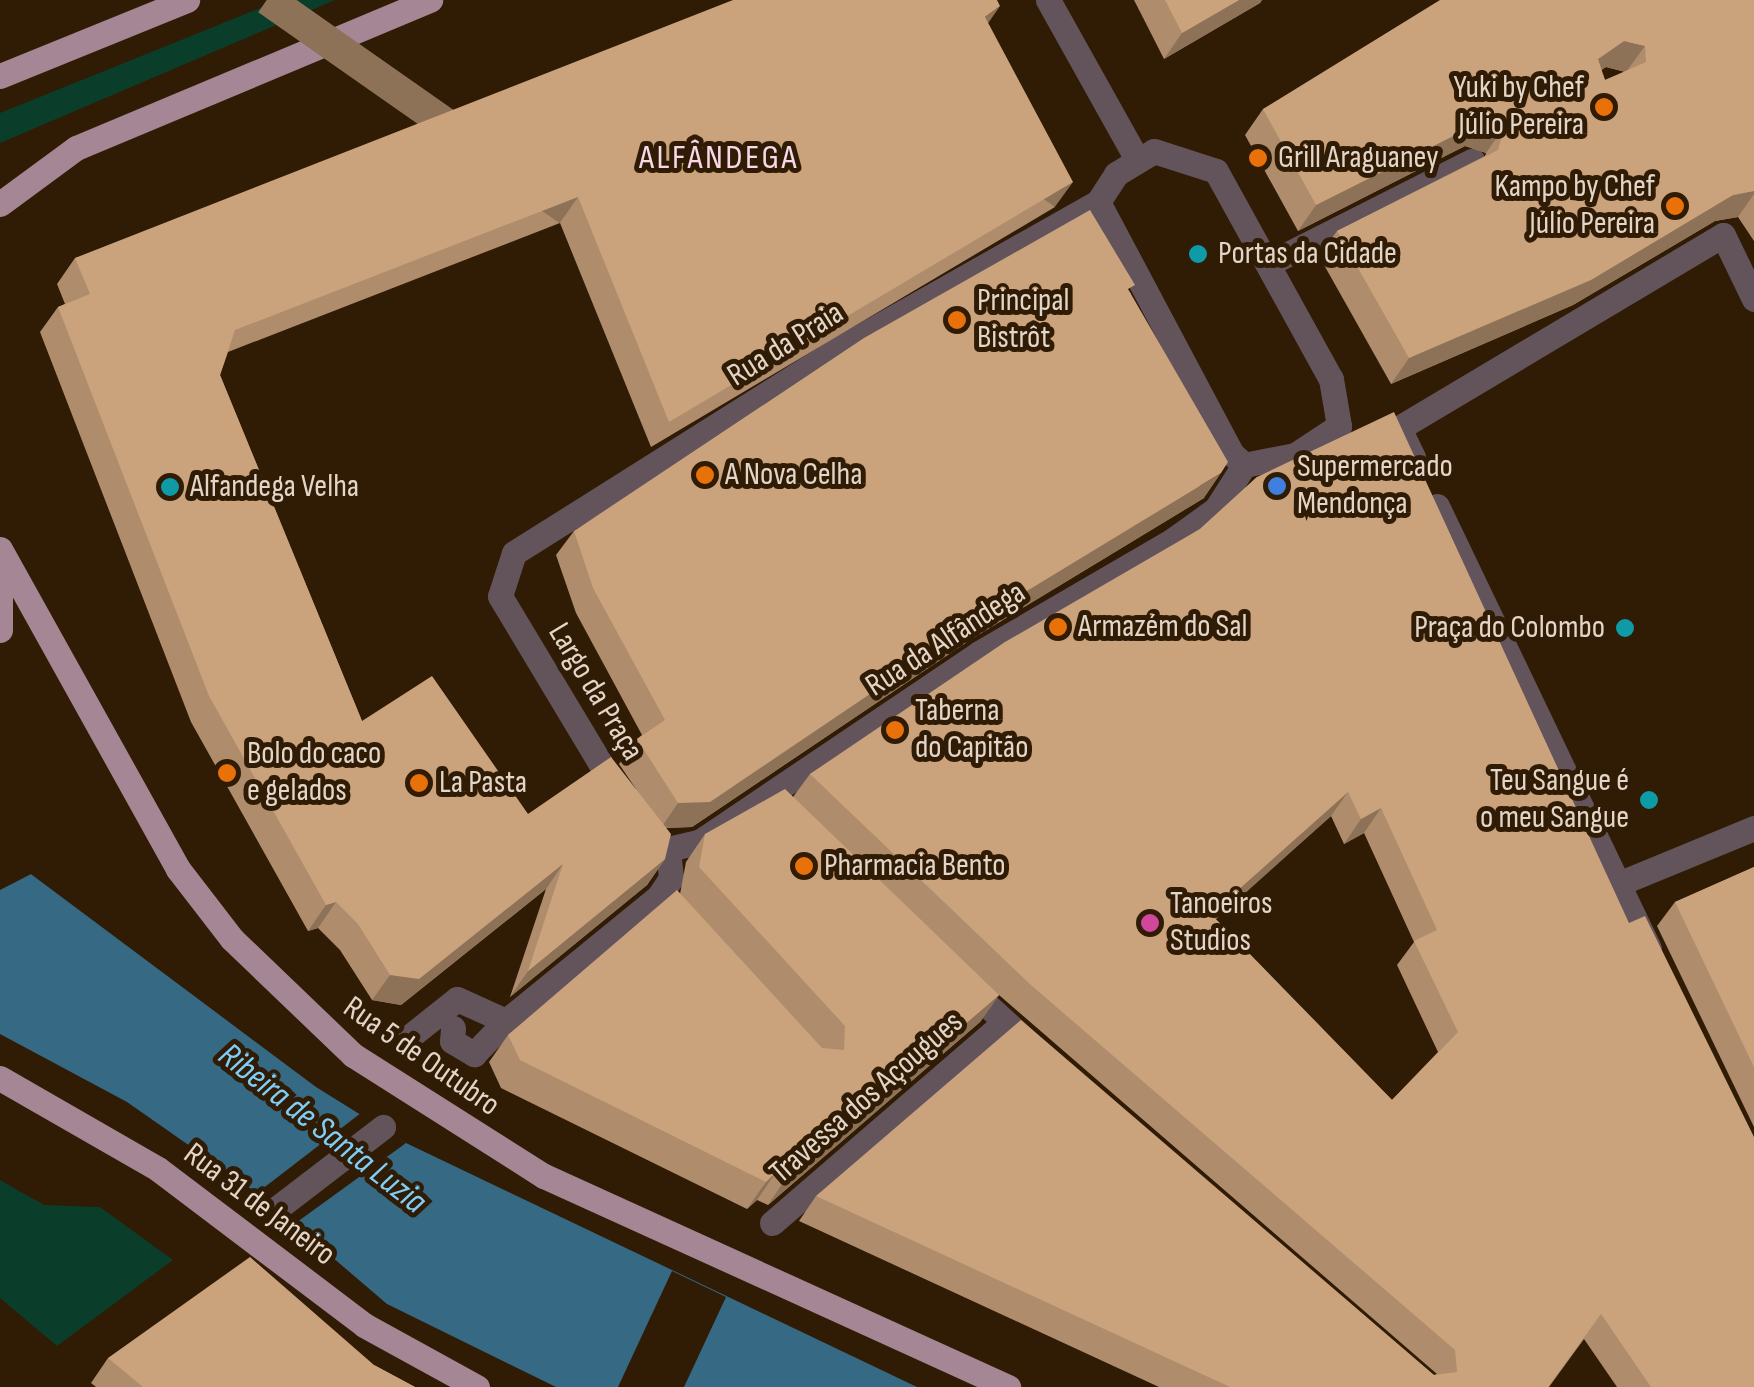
<!DOCTYPE html>
<meta charset="utf-8">
<style>
body{margin:0}
#map{position:relative;width:1754px;height:1387px;overflow:hidden;background:#301b04;font-family:"Sofia Sans Condensed",sans-serif}
div>[style]{position:absolute}
.green>*{inset:0;background:#0a3e2a}
.water>*{inset:0;background:#366984}
.pier>*{inset:0;background:#301b04}
.minor>*{height:25px;margin:-12.5px;padding:0 12.5px;transform-origin:12.5px;border-radius:12.5px;background:#63545b}
.major>*{height:25px;margin:-12.5px;padding:0 12.5px;transform-origin:12.5px;border-radius:12.5px;background:#a58694}
.wall>*{inset:0;background:#ae8c6c}
.shaded-wall>*{inset:0;background:#8d7258;transform-origin:0 0}
.building>*{inset:0;background:#caa37d}
.dots>*{width:28px;height:28px;translate:-50% -50%;box-sizing:border-box;border:5px solid #301b04;border-radius:50%}
span{translate:-50% -50%;white-space:nowrap;text-align:center;line-height:1.15;-webkit-text-stroke:10px #301b04;paint-order:stroke}
.poi-label{font-size:32px;color:#e3d5c7}
.right{translate:-100% -50%;text-align:right}
.left{translate:0 -50%;text-align:left}
.street-label{font-size:32px;color:#e3d5c7}
.neighbourhood-label{font-size:35px;color:#f6d8e8;letter-spacing:2.5px}
.water-label{font-size:35px;color:#7ecef9;font-style:italic}
</style>
<div id="map">
<div class="green">
<i style="clip-path:polygon(280px 0,335px 0,0 143px,0 113px)"></i>
<i style="clip-path:polygon(0 1180px,44px 1205px,100px 1207px,173px 1260px,57px 1346px,0 1298px)"></i>
</div>
<div class="water">
<i style="clip-path:polygon(0 851px,316px 1087px,406px 1143px,917px 1387px,556px 1387px,387px 1304px,257px 1193px,127px 1102px,0 1034px)"></i>
</div>
<div class="pier">
<i style="clip-path:polygon(0 846px,35px 872px,0 890px)"></i>
<i style="clip-path:polygon(361px 1113px,406px 1143px,293px 1225px,257px 1193px)"></i>
<i style="clip-path:polygon(672px 1271px,726px 1297px,684px 1387px,618px 1387px)"></i>
</div>
<div class="minor">
<i style="left:1048px;top:0;width:184px;rotate:60.8deg"></i>
<i style="left:1154px;top:151px;width:65px;rotate:17.9deg"></i>
<i style="left:1216px;top:171px;width:238px;rotate:61.1deg"></i>
<i style="left:1331px;top:379px;width:48px;rotate:80.3deg"></i>
<i style="left:1339px;top:426px;width:53px;rotate:146.6deg"></i>
<i style="left:1295px;top:455px;width:52px;rotate:168.9deg"></i>
<i style="left:1244px;top:465px;width:16px;rotate:-137deg"></i>
<i style="left:1232px;top:454px;width:285px;rotate:-118deg"></i>
<i style="left:1098px;top:202px;width:33px;rotate:-57deg"></i>
<i style="left:1116px;top:174px;width:44px;rotate:-31.2deg"></i>
<i style="left:1268px;top:264px;width:229px;rotate:-26.8deg"></i>
<i style="left:1413px;top:457px;width:32px;rotate:-116deg"></i>
<i style="left:1399px;top:428px;width:377px;rotate:-30.8deg"></i>
<i style="left:1723px;top:235px;width:71px;rotate:64.2deg"></i>
<i style="left:1437px;top:506px;width:490px;rotate:64.4deg"></i>
<i style="left:617px;top:791px;width:227px;rotate:-121deg"></i>
<i style="left:500px;top:596px;width:45px;rotate:-72deg"></i>
<i style="left:514px;top:553px;width:383px;rotate:-32.2deg"></i>
<i style="left:838px;top:349px;width:299px;rotate:-29.5deg"></i>
<i style="left:668px;top:849px;width:32px;rotate:-13deg"></i>
<i style="left:699px;top:842px;width:338px;rotate:-34deg"></i>
<i style="left:979px;top:653px;width:225px;rotate:-30.2deg"></i>
<i style="left:1173px;top:540px;width:53px;rotate:-35.8deg"></i>
<i style="left:1216px;top:509px;width:52px;rotate:-57.5deg"></i>
<i style="left:1618px;top:884px;width:147px;rotate:-22.4deg"></i>
<i style="left:966px;top:986px;width:95px;rotate:42.4deg"></i>
<i style="left:453px;top:1028px;width:13px;rotate:94deg"></i>
<i style="left:452px;top:1041px;width:26px;rotate:31deg"></i>
<i style="left:474px;top:1054px;width:46px;rotate:-45.9deg"></i>
<i style="left:409px;top:1037px;width:61px;rotate:-38.4deg"></i>
<i style="left:457px;top:999px;width:54px;rotate:24.2deg"></i>
<i style="left:506px;top:1021px;width:198px;rotate:-39.2deg"></i>
<i style="left:659px;top:896px;width:22px;rotate:-56deg"></i>
<i style="left:671px;top:878px;width:29px;rotate:-96deg"></i>
<i style="left:276px;top:1209px;width:135px;rotate:-37.5deg"></i>
<i style="left:772px;top:1223px;width:306px;rotate:-40.8deg"></i>
</div>
<div class="major">
<i style="left:0;top:76px;width:202px;rotate:-22.1deg"></i>
<i style="left:0;top:204px;width:94px;rotate:-36.4deg"></i>
<i style="left:76px;top:148px;width:384px;rotate:-22.7deg"></i>
<i style="left:0;top:549px;width:366px;rotate:60.9deg"></i>
<i style="left:178px;top:869px;width:88px;rotate:52.4deg"></i>
<i style="left:232px;top:939px;width:168px;rotate:43.8deg"></i>
<i style="left:353px;top:1055px;width:226px;rotate:32.4deg"></i>
<i style="left:544px;top:1176px;width:510px;rotate:24.45deg"></i>
<i style="left:0;top:562px;width:68px;rotate:90deg"></i>
<i style="left:0;top:1078px;width:182px;rotate:29.9deg"></i>
<i style="left:158px;top:1169px;width:258px;rotate:37.1deg"></i>
<i style="left:364px;top:1325px;width:129px;rotate:28.8deg"></i>
</div>
<div class="wall">
<i style="clip-path:polygon(1134px 0,1262px 0,1260px 3px,1164px 59px)"></i>
<i style="clip-path:polygon(evenodd,1754px 0,1754px 241px,1738px 217px,1715px 221px,1573px 305px,1391px 384px,1319px 256px,1337px 231px,1485px 156px,1486px 153px,1465px 146px,1298px 231px,1245px 135px,1263px 109px,1754px 0,1606px 67px,1625px 72px,1605px 80px,1601px 70px,1606px 67px)"></i>
<i style="clip-path:polygon(988px 24px,1055px 207px,651px 447px,560px 223px,228px 352px,220px 375px,362px 721px,528px 814px,636px 789px,619px 764px,637px 739px,642px 735px,576px 613px,556px 555px,574px 531px,1130px 292px,1204px 498px,970px 640px,692px 827px,666px 828px,665px 859px,647px 885px,510px 997px,546px 889px,401px 1005px,372px 1000px,340px 950px,318px 928px,308px 931px,191px 722px,40px 332px,58px 307px,65px 304px,57px 284px,75px 258px)"></i>
<i style="clip-path:polygon(evenodd,1257px 477px,1754px 1387px,1617px 1387px,1584px 1339px,1549px 1387px,1159px 1387px,799px 1221px,816px 1196px,1434px 1375px,1437px 1374px,999px 995px,980px 1022px,768px 1205px,757px 1200px,747px 1209px,501px 1088px,489px 1062px,508px 1035px,680px 894px,686px 862px,705px 834px,793px 797px,810px 774px,1200px 529px,1257px 477px,1331px 816px,1344px 844px,1364px 833px,1414px 942px,1397px 965px,1438px 1052px,1392px 1100px,1215px 919px,1331px 816px)"></i>
<i style="clip-path:polygon(1754px 867px,1754px 1127px,1657px 926px,1675px 902px)"></i>
<i style="clip-path:polygon(108px 1358px,374px 1365px,415px 1387px,96px 1387px,91px 1383px)"></i>
</div>
<div class="shaded-wall">
<i style="clip-path:polygon(1239px 0,1262px 0,1260px 3px,1164px 59px,1182px 33px)"></i>
<i style="clip-path:polygon(1000px 6px,982px 32px,985px 17px)"></i>
<i style="clip-path:polygon(1624px 41px,1645px 46px,1626px 72px,1606px 67px,1580px 85px,1598px 59px)"></i>
<i style="clip-path:polygon(1483px 121px,1504px 127px,1486px 153px,1465px 146px,1298px 231px,1316px 205px)"></i>
<i style="left:1073px;top:182px;width:31px;height:470px;rotate:126deg"></i>
<i style="clip-path:polygon(1754px 191px,1754px 194px,1738px 217px,1715px 221px,1573px 305px,1391px 384px,1409px 358px,1733px 195px)"></i>
<i style="left:578px;top:197px;width:32px;height:368px;rotate:125deg"></i>
<i style="clip-path:polygon(1221px 473px,1204px 498px,970px 640px,692px 827px,661px 828px,678px 803px)"></i>
<i style="clip-path:polygon(1348px 792px,1331px 816px,1194px 939px,1211px 914px)"></i>
<i style="clip-path:polygon(1381px 808px,1364px 833px,1344px 844px,1361px 819px)"></i>
<i style="clip-path:polygon(665px 859px,647px 885px,510px 997px,528px 971px)"></i>
<i style="clip-path:polygon(563px 864px,546px 889px,401px 1005px,372px 1000px,390px 975px)"></i>
<i style="clip-path:polygon(336px 902px,318px 928px,308px 931px,326px 905px)"></i>
<i style="clip-path:polygon(999px 995px,980px 1022px,768px 1205px,787px 1177px)"></i>
<i style="clip-path:polygon(776px 1172px,757px 1200px,747px 1209px,766px 1182px)"></i>
</div>
<div class="building">
<i style="clip-path:polygon(733px 0,997px 0,1000px 6px,985px 17px,1073px 182px,669px 422px,578px 197px,235px 330px,220px 375px,362px 721px,432px 676px,528px 814px,611px 757px,671px 834px,665px 859px,528px 971px,563px 864px,419px 979px,390px 975px,358px 924px,336px 902px,326px 905px,209px 696px,58px 307px,90px 294px,75px 258px)"></i>
<i style="clip-path:polygon(1165px 0,1239px 0,1182px 33px)"></i>
<i style="clip-path:polygon(evenodd,1440px 0,1754px 0,1754px 191px,1733px 195px,1591px 280px,1409px 358px,1337px 231px,1498px 150px,1504px 127px,1483px 121px,1316px 205px,1263px 109px,1440px 0,1624px 41px,1645px 46px,1646px 62px,1605px 80px,1598px 59px,1624px 41px)"></i>
<i style="clip-path:polygon(1090px 210px,1135px 285px,1128px 289px,1228px 462px,1221px 473px,987px 615px,710px 802px,678px 803px,637px 739px,665px 720px,593px 588px,574px 531px,864px 338px)"></i>
<i style="clip-path:polygon(evenodd,1394px 412px,1629px 923px,1645px 916px,1754px 1137px,1754px 1387px,1651px 1387px,1601px 1314px,1548px 1387px,1230px 1387px,816px 1196px,1021px 1020px,1434px 1375px,1457px 1372px,1455px 1350px,1032px 986px,810px 774px,1005px 642px,1200px 529px,1257px 477px,1394px 412px,1348px 792px,1361px 819px,1381px 808px,1437px 930px,1414px 941px,1458px 1032px,1392px 1100px,1211px 914px,1348px 792px)"></i>
<i style="clip-path:polygon(785px 789px,999px 995px,787px 1177px,776px 1172px,766px 1182px,520px 1060px,508px 1035px,677px 890px,822px 1048px,844px 1050px,845px 1026px,699px 867px,705px 834px)"></i>
<i style="clip-path:polygon(1754px 867px,1754px 1067px,1675px 902px)"></i>
<i style="clip-path:polygon(250px 1257px,374px 1365px,415px 1387px,143px 1387px,108px 1358px)"></i>
</div>
<div class="dots">
<i style="left:1604px;top:107px;background:#e8710a"></i>
<i style="left:1258px;top:158px;background:#e8710a"></i>
<i style="left:1675px;top:206px;background:#e8710a"></i>
<i style="left:1198px;top:254px;background:#0f9aa8"></i>
<i style="left:957px;top:320px;background:#e8710a"></i>
<i style="left:705px;top:475px;background:#e8710a"></i>
<i style="left:1277px;top:486px;background:#3f7fe0"></i>
<i style="left:170px;top:487px;background:#0f9aa8"></i>
<i style="left:1058px;top:627px;background:#e8710a"></i>
<i style="left:1625px;top:628px;background:#0f9aa8"></i>
<i style="left:895px;top:730px;background:#e8710a"></i>
<i style="left:227px;top:773px;background:#e8710a"></i>
<i style="left:419px;top:783px;background:#e8710a"></i>
<i style="left:1649px;top:800px;background:#0f9aa8"></i>
<i style="left:804px;top:866px;background:#e8710a"></i>
<i style="left:1150px;top:923px;background:#d1479c"></i>
</div>
<div class="poi-label">
<span class="right" style="left:1584px;top:107px">Yuki by Chef<br>Júlio Pereira</span>
<span class="left" style="left:1278px;top:158px">Grill Araguaney</span>
<span class="right" style="left:1655px;top:206px">Kampo by Chef<br>Júlio Pereira</span>
<span class="left" style="left:1218px;top:254px">Portas da Cidade</span>
<span class="left" style="left:977px;top:320px">Principal<br>Bistrôt</span>
<span class="left" style="left:1297px;top:486px">Supermercado<br>Mendonça</span>
<span class="left" style="left:725px;top:475px">A Nova Celha</span>
<span class="left" style="left:190px;top:487px">Alfandega Velha</span>
<span class="left" style="left:1078px;top:627px">Armazém do Sal</span>
<span class="right" style="left:1605px;top:628px">Praça do Colombo</span>
<span class="left" style="left:915px;top:730px">Taberna<br>do Capitão</span>
<span class="left" style="left:247px;top:773px">Bolo do caco<br>e gelados</span>
<span class="right" style="left:1629px;top:800px">Teu Sangue é<br>o meu Sangue</span>
<span class="left" style="left:439px;top:783px">La Pasta</span>
<span class="left" style="left:824px;top:866px">Pharmacia Bento</span>
<span class="left" style="left:1170px;top:923px">Tanoeiros<br>Studios</span>
</div>
<div class="street-label">
<span style="left:786px;top:345px;rotate:-32deg">Rua da Praia</span>
<span style="left:946px;top:640px;rotate:-33deg">Rua da Alfândega</span>
<span style="left:595px;top:692px;rotate:59deg">Largo da Praça</span>
<span style="left:421px;top:1057px;rotate:35deg">Rua 5 de Outubro</span>
<span style="left:867px;top:1098px;rotate:-41deg">Travessa dos Açougues</span>
<span style="left:259px;top:1205px;rotate:37deg">Rua 31 de Janeiro</span>
</div>
<div class="neighbourhood-label">
<span style="left:719px;top:158px">ALFÂNDEGA</span>
</div>
<div class="water-label">
<span style="left:322px;top:1129px;rotate:38deg">Ribeira de Santa Luzia</span>
</div>
</div>
